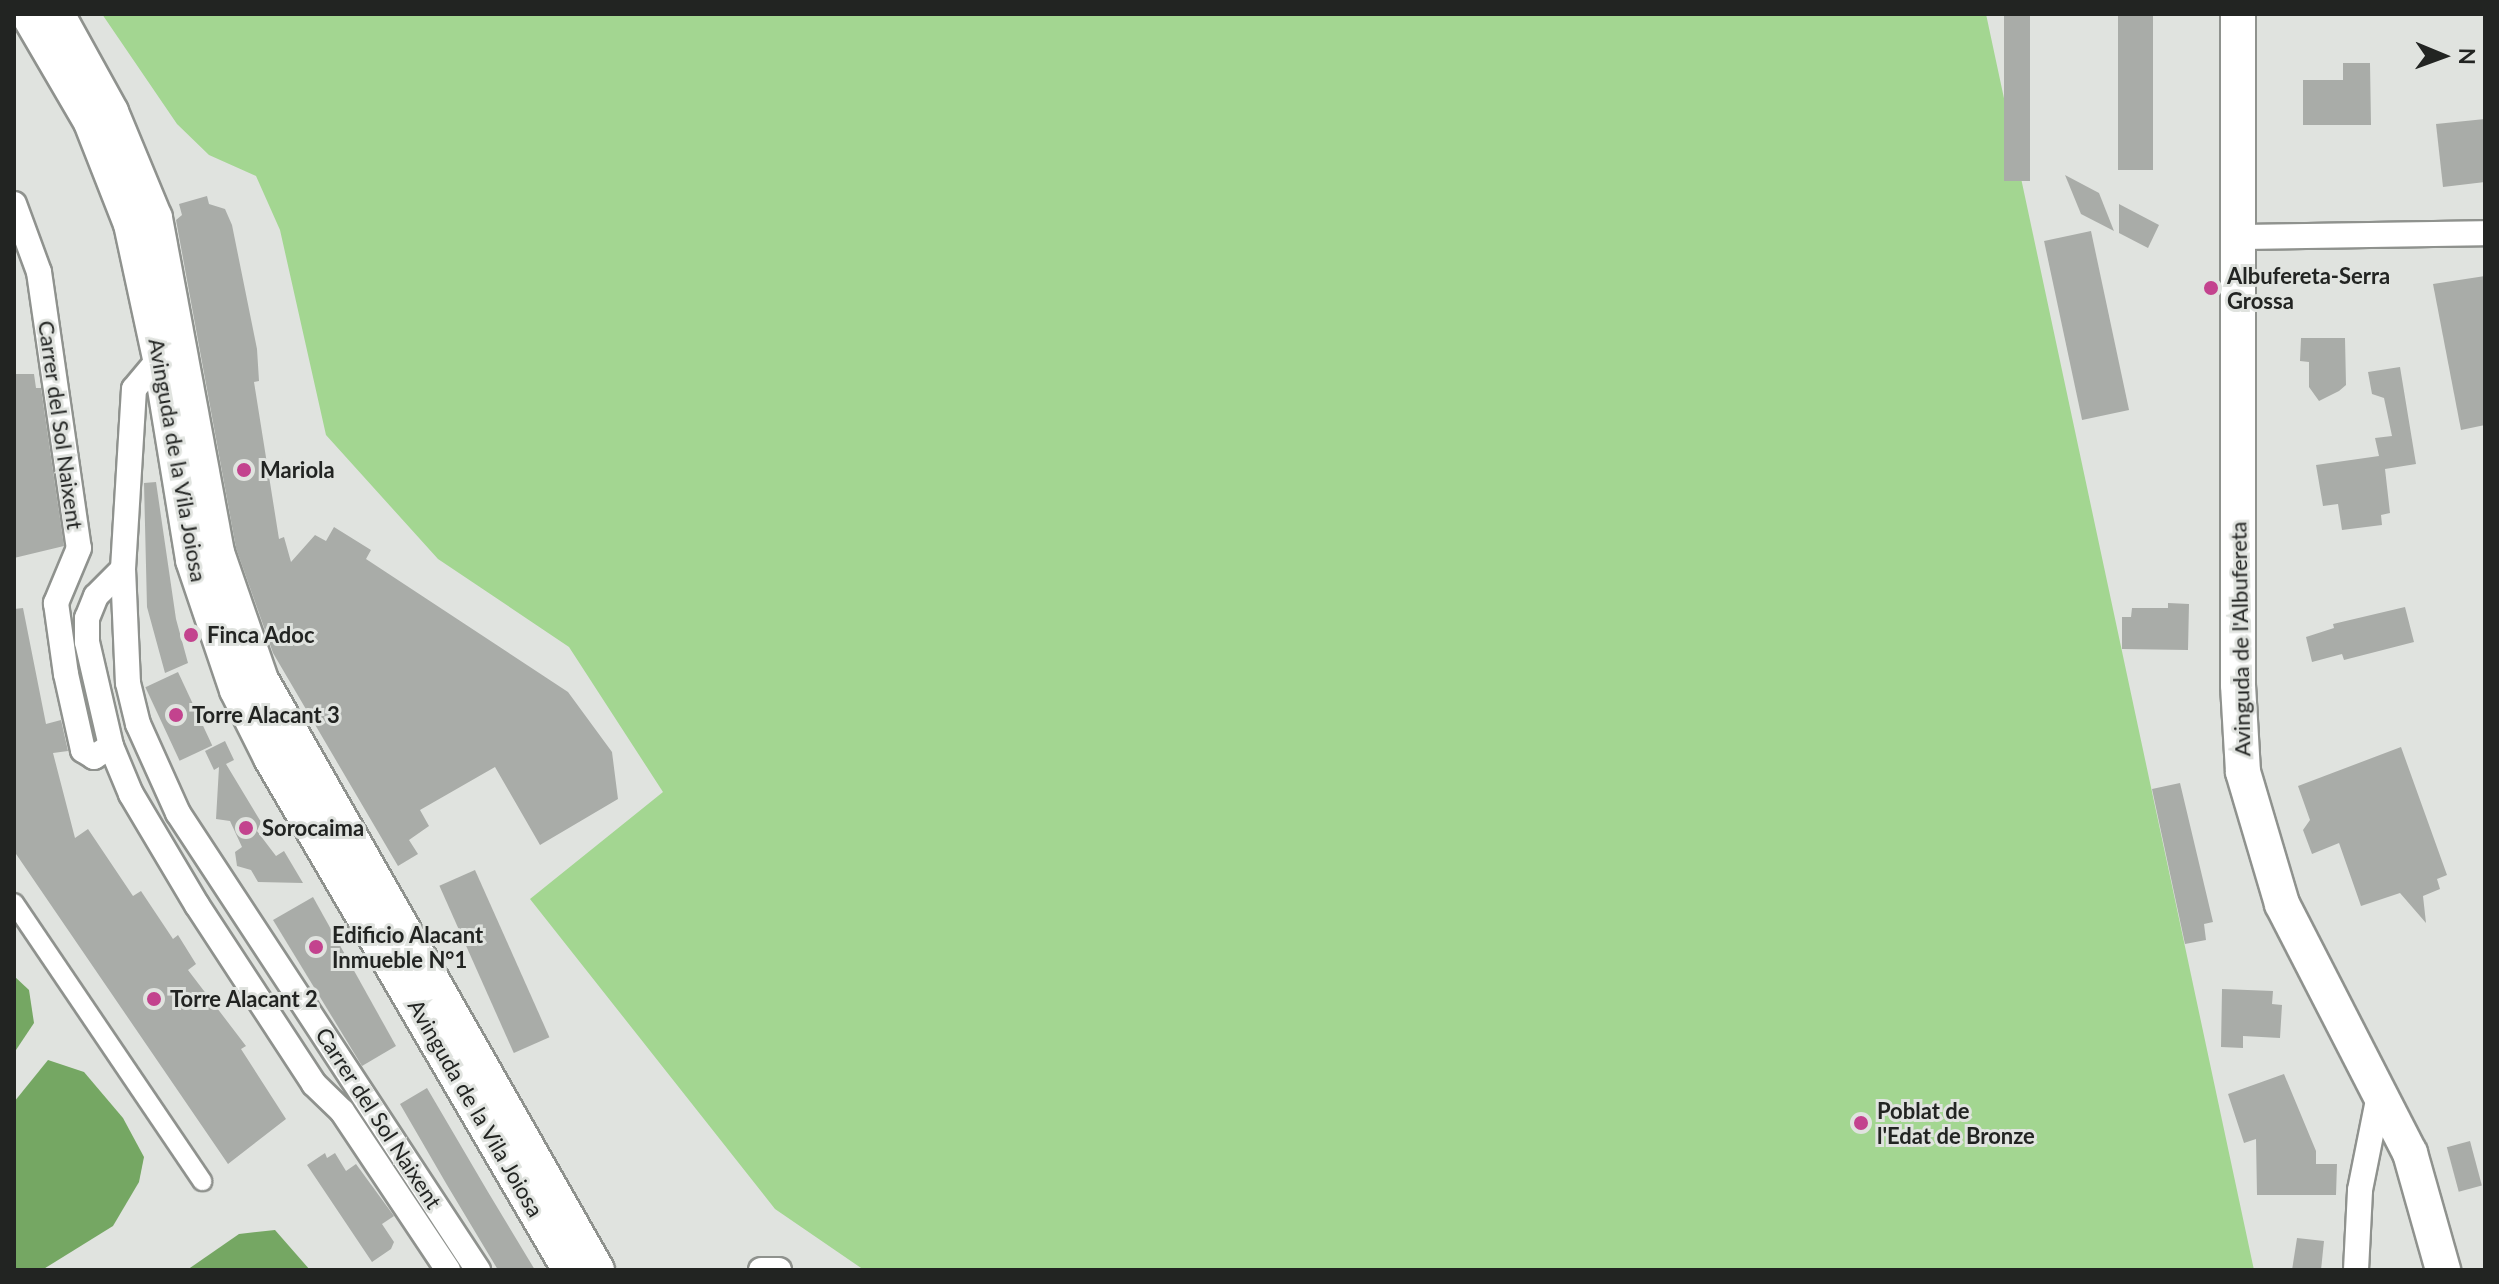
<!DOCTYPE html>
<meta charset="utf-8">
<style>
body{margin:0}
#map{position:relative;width:2499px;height:1284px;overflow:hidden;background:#e0e3df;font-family:Lato,sans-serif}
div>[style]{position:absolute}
.green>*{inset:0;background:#a3d691}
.water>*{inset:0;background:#75a763}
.building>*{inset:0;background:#a9aca8;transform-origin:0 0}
.roads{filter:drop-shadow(2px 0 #8f928e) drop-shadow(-2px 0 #8f928e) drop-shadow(0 2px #8f928e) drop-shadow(0 -2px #8f928e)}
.pedestrian>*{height:18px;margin:-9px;padding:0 9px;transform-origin:9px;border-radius:9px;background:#fff}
.minor>*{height:24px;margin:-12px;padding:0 12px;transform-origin:12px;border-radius:12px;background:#fff}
.secondary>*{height:34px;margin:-17px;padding:0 17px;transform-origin:17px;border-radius:17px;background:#fff}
.dots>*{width:22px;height:22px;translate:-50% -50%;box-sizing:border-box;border:4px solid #e0e3df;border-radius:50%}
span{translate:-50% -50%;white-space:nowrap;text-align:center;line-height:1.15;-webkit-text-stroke:6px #e0e3df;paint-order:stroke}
.poi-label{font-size:22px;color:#222422;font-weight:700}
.left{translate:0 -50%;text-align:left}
.street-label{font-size:22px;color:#222422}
.frame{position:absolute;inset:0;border:16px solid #222422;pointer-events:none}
.north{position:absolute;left:2403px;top:16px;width:80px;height:80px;-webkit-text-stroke:6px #e0e3df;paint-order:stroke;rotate:91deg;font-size:22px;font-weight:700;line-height:32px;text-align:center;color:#222422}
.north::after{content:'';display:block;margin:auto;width:28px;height:36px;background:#222422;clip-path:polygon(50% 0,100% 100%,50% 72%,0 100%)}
</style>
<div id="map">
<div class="green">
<i style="clip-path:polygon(102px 14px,1986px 14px,2254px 1270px,864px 1270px,775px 1209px,530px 899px,663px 792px,569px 647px,438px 559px,326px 435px,280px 230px,256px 176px,209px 155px,177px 124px)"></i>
</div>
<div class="water">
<i style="clip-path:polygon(14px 976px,29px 990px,34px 1023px,14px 1053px)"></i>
<i style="clip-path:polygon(48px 1060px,84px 1072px,123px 1118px,144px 1157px,139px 1182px,113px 1226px,42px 1270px,14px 1270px,14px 1102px)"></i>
<i style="clip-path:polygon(275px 1230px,310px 1270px,187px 1270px,239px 1234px)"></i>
</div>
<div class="building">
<i style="left:2004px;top:14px;width:26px;height:167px"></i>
<i style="left:2118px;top:14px;width:35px;height:156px"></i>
<i style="clip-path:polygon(2343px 63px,2370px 63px,2371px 125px,2303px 125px,2303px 80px,2343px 80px)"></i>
<i style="clip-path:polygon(2485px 119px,2485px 182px,2443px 187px,2436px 124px)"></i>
<i style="clip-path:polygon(2065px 175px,2099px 193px,2114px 231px,2081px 214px)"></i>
<i style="clip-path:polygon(207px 196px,209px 204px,225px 209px,232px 225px,257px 349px,259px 381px,254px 382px,279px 539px,284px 537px,291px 562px,315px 535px,326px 541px,334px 527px,371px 550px,366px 559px,568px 692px,612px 752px,618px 799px,540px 845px,495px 767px,420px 810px,429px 826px,409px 840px,418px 854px,398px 866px,273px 653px,236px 548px,176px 220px,182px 215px,179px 204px)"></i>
<i style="clip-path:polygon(2119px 204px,2159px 225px,2148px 248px,2119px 233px)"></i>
<i style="left:2091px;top:231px;width:183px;height:48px;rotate:78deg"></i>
<i style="clip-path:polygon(2485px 276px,2485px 425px,2461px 430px,2433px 284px)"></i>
<i style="clip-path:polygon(2301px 338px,2345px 338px,2346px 385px,2339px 391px,2319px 401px,2309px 387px,2309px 362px,2300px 361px)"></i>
<i style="clip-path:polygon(2400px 367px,2416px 464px,2385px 469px,2390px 513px,2381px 515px,2382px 525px,2342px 530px,2338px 504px,2323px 506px,2316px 465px,2379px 456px,2375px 438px,2392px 436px,2384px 398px,2372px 394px,2368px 372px)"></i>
<i style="clip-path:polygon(14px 374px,34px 374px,36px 388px,41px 388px,64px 546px,14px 558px)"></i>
<i style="clip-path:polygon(156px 482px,176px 619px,188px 663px,165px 673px,147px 607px,144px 483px)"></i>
<i style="clip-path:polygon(2168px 603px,2189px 604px,2188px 650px,2122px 649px,2122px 617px,2131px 617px,2132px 608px,2168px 608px)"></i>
<i style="clip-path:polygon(2405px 607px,2414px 642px,2344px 660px,2342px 654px,2312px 662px,2306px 637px,2334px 628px,2333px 624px)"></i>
<i style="clip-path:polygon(23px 608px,46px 724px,61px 720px,68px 751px,53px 753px,75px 838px,88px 829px,133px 896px,141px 891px,173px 939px,178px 935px,196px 964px,188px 970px,246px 1046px,241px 1049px,286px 1119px,228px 1164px,14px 851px,14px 609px)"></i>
<i style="left:178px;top:672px;width:81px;height:36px;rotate:65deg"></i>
<i style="clip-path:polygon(225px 741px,234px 760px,226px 764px,261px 822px,257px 831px,276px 856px,284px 851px,303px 883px,258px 882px,251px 870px,237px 866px,235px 852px,242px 847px,230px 821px,216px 819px,219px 767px,214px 770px,205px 751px)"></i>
<i style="clip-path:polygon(2401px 747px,2447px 875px,2437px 879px,2440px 889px,2423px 896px,2426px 923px,2400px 893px,2361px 906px,2339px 843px,2312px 854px,2303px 830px,2310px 820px,2298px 786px)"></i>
<i style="clip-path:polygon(2180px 783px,2213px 922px,2204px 924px,2206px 940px,2185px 944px,2152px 789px)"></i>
<i style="left:475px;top:870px;width:183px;height:39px;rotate:66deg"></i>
<i style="clip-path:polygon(313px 897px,396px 1046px,362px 1066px,273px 920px)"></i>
<i style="clip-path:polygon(2222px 989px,2273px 991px,2272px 1004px,2282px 1005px,2280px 1038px,2243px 1036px,2243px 1048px,2221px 1047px)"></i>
<i style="clip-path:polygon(2284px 1074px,2316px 1151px,2316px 1164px,2337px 1164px,2336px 1195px,2257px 1195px,2256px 1139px,2244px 1143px,2228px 1094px)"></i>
<i style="clip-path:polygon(427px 1088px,488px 1192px,535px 1270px,498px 1270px,447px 1185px,400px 1104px)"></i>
<i style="left:2470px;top:1141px;width:46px;height:24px;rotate:75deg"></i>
<i style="clip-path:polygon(325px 1153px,327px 1158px,335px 1153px,346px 1171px,356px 1164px,394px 1216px,382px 1224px,394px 1242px,391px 1249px,372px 1262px,307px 1165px)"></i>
<i style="clip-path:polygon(2297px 1238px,2324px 1241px,2321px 1270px,2292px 1270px)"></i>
</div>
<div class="roads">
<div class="pedestrian">
<i style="left:14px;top:903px;width:336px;rotate:55.9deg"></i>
</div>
<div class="minor">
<i style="left:14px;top:204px;width:72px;rotate:69.8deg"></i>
<i style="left:39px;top:272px;width:279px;rotate:81.8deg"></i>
<i style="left:79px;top:548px;width:60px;rotate:112.7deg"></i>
<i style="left:56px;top:603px;width:72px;rotate:82deg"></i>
<i style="left:66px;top:674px;width:78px;rotate:77.4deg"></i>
<i style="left:83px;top:750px;width:13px;rotate:32deg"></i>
<i style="left:94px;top:757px;width:20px;rotate:-33deg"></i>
<i style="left:2239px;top:237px;width:246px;rotate:-0.9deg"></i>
<i style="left:160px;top:358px;width:40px;rotate:130deg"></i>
<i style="left:134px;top:389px;width:180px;rotate:93.5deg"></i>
<i style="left:123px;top:569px;width:38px;rotate:135deg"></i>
<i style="left:96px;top:596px;width:24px;rotate:112deg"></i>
<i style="left:87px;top:618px;width:24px;rotate:90deg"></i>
<i style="left:87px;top:642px;width:107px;rotate:77deg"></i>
<i style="left:111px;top:746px;width:52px;rotate:67.4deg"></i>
<i style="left:131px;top:794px;width:129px;rotate:59.3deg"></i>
<i style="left:197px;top:905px;width:214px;rotate:56.8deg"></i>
<i style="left:314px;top:1084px;width:39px;rotate:44deg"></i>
<i style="left:342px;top:1111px;width:191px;rotate:56.3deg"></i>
<i style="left:123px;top:569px;width:114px;rotate:87.5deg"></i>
<i style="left:128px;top:683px;width:42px;rotate:76.3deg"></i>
<i style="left:138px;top:724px;width:98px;rotate:65.8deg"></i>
<i style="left:178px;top:813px;width:547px;rotate:56.72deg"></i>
<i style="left:761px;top:1270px;width:18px"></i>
<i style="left:2356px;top:1270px;width:80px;rotate:-87.1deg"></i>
<i style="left:2360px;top:1190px;width:102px;rotate:-78.7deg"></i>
</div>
<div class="secondary">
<i style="left:28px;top:14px;width:125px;rotate:59.7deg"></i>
<i style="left:91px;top:122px;width:110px;rotate:68.6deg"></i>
<i style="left:131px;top:224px;width:137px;rotate:77.8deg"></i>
<i style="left:160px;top:358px;width:205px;rotate:80.7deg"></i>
<i style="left:193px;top:560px;width:137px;rotate:71.3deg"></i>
<i style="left:237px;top:690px;width:76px;rotate:63.4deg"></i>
<i style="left:271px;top:758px;width:593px;rotate:59.72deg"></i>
<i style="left:57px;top:14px;width:112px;rotate:61.1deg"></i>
<i style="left:111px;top:112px;width:115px;rotate:67.5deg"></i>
<i style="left:155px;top:218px;width:341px;rotate:79.5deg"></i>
<i style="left:217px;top:553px;width:134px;rotate:70.9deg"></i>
<i style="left:261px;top:680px;width:679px;rotate:60.34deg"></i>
<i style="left:2238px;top:14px;width:671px;rotate:90deg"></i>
<i style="left:2238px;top:685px;width:87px;rotate:86.7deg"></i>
<i style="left:2243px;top:772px;width:138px;rotate:73.5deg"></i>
<i style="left:2282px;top:904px;width:280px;rotate:62.8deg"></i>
<i style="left:2410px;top:1153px;width:122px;rotate:74.2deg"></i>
</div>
</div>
<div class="dots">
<i style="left:2211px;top:288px;background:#c3438e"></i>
<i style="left:244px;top:470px;background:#c3438e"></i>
<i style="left:191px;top:635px;background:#c3438e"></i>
<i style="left:176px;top:715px;background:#c3438e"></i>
<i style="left:246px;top:828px;background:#c3438e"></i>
<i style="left:316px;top:947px;background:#c3438e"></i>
<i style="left:154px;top:999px;background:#c3438e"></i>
<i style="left:1861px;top:1123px;background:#c3438e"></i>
</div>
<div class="poi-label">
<span class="left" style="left:2227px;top:288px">Albufereta-Serra<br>Grossa</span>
<span class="left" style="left:260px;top:470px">Mariola</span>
<span class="left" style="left:207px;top:635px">Finca Adoc</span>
<span class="left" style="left:192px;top:715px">Torre Alacant 3</span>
<span class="left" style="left:262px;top:828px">Sorocaima</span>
<span class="left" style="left:332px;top:947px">Edificio Alacant<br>Inmueble N°1</span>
<span class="left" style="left:170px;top:999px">Torre Alacant 2</span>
<span class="left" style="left:1877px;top:1123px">Poblat de<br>l'Edat de Bronze</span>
</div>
<div class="street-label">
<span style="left:61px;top:425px;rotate:82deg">Carrer del Sol Naixent</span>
<span style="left:178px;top:460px;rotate:80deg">Avinguda de la Vila Joiosa</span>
<span style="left:2240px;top:639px;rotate:-91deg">Avinguda de l'Albufereta</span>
<span style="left:476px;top:1108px;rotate:60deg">Avinguda de la Vila Joiosa</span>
<span style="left:379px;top:1118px;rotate:57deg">Carrer del Sol Naixent</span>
</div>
<div class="frame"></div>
<div class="north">N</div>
</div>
